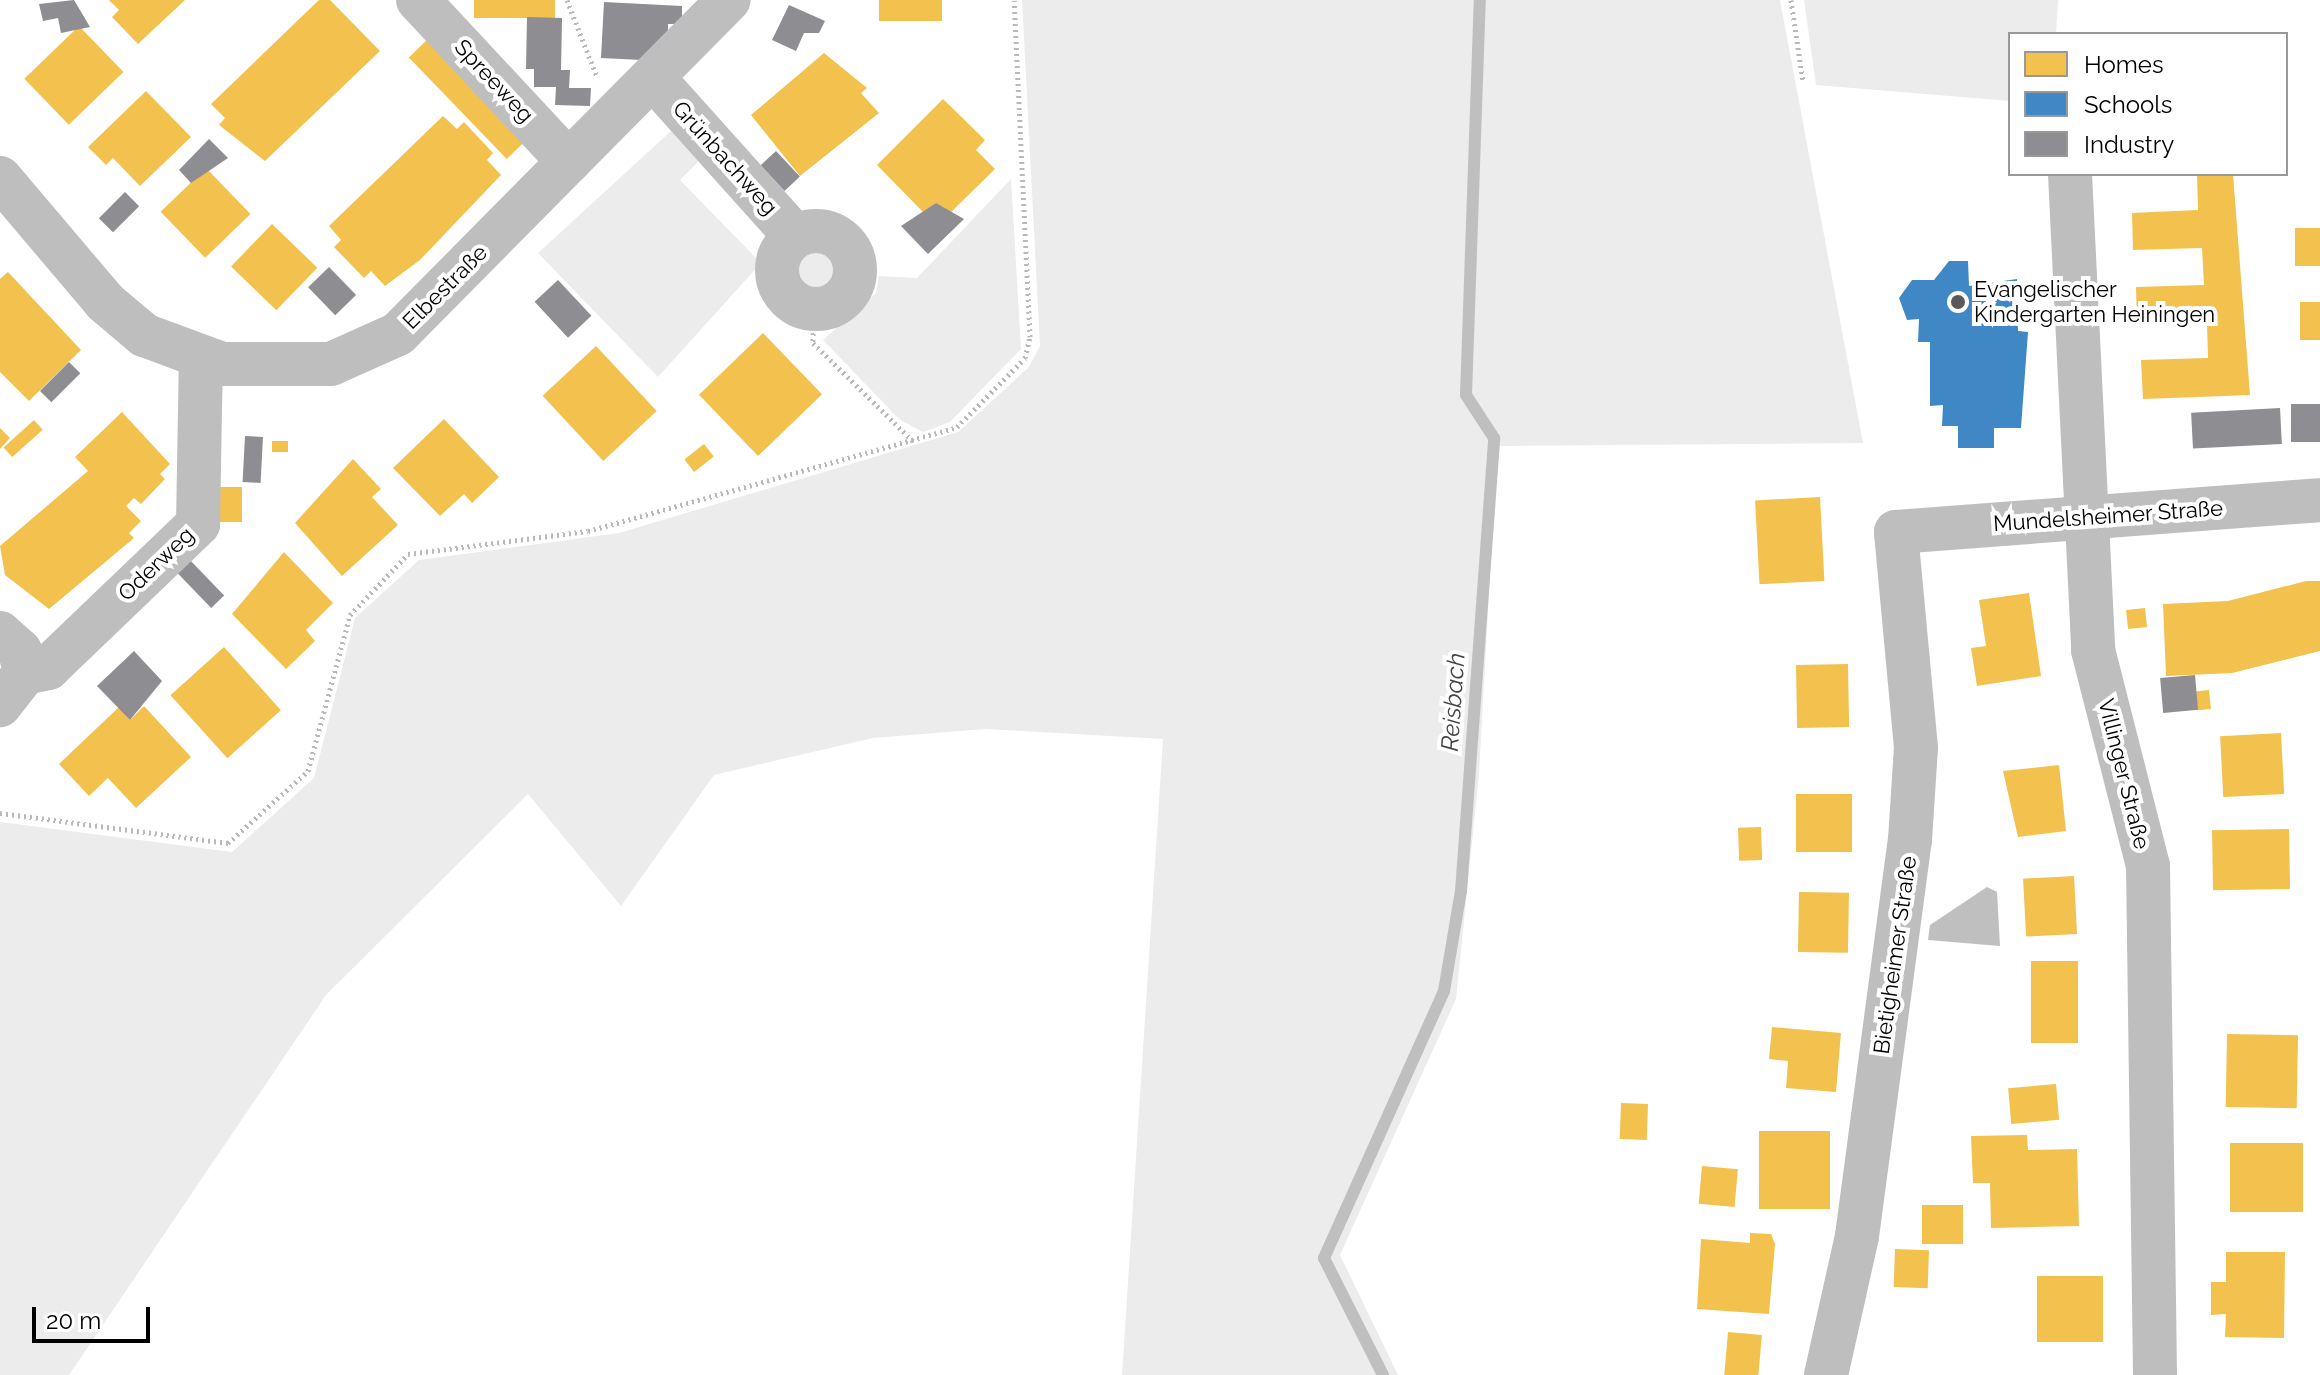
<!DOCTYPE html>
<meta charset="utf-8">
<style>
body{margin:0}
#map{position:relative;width:2320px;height:1375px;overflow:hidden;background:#fff;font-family:Raleway,sans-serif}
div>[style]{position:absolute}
.green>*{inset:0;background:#ececec}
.round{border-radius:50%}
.water>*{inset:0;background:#bfbfbf}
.homes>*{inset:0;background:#f2c14e;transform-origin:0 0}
.schools>*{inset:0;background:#3f88c5}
.industry>*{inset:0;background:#8d8d92;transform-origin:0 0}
.stream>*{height:12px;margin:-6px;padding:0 6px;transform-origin:6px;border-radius:6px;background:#bfbfbf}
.path>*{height:5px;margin-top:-2.5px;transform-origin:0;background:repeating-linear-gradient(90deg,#b9b9b9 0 2px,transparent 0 6px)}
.minor>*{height:44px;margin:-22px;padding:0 22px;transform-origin:22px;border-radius:22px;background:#bebebe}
.minor>.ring{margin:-22px;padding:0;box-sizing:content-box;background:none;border:44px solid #bebebe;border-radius:50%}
.dots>*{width:22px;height:22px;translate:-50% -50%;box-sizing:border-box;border:4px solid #fff;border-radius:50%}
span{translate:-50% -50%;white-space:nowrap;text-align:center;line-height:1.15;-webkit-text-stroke:8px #fff;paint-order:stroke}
.street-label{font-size:22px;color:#000}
.poi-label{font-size:22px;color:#000}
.left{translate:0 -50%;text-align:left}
.water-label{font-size:24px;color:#444;font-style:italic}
.legend{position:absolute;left:2008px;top:32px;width:280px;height:144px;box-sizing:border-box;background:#fff;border:2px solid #999;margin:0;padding:10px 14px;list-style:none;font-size:24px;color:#000}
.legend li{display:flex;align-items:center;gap:16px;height:40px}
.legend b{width:40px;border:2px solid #999}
.scale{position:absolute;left:32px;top:1307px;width:118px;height:36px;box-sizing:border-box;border:4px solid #000;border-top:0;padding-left:10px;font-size:24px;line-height:28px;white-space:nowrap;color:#000;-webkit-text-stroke:6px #fff;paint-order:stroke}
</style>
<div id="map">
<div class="green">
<i style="clip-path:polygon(1022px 0,1780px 0,1863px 443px,1497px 446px,1479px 774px,1456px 999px,1340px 1255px,1398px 1375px,1122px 1375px,1163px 739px,985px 729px,873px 738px,714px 775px,621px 906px,528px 794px,326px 995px,69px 1375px,0 1375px,0 822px,232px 852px,314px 778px,355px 618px,419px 560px,619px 533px,958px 432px,1028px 368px,1040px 346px)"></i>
<i style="clip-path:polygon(1804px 0,2058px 0,2056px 34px,2010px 34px,2010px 101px,1816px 85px)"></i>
<i style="clip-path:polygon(671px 131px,700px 160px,680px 180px,761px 263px,658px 377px,538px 253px)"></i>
<i style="clip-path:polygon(1011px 179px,1021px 349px,950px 422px,923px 432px,900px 420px,823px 340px,876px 293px,879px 276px,917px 278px)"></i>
<i class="round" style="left:792px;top:245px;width:50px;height:50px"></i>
</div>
<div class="water">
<i style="clip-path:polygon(1987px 887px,1997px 892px,2000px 946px,1928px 940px,1930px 925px)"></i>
</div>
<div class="homes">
<i style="clip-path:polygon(109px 0,185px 0,138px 44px,112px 17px,119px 10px)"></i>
<i style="clip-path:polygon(319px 0,330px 0,380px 51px,265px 161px,219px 125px,225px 118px,211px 104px)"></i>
<i style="left:474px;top:0;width:81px;height:18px"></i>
<i style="left:879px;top:0;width:63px;height:21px"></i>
<i style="left:79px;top:26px;width:64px;height:76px;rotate:46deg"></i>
<i style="left:429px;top:38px;width:141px;height:28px;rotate:46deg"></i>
<i style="clip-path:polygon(824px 53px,867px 88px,861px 93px,879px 113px,800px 176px,751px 115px)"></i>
<i style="clip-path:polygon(146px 91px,191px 137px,140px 186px,113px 158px,106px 165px,88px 147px)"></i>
<i style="clip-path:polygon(943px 99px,985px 140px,976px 150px,995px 169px,948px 215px,936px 203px,925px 214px,877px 165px)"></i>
<i style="clip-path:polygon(443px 116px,457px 129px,464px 122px,493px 153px,487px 160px,501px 175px,420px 260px,385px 286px,371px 271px,364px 278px,334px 247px,341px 240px,329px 226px)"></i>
<i style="left:206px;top:168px;width:64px;height:63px;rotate:46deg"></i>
<i style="clip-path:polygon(2197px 174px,2233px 174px,2250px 395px,2143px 399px,2141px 360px,2208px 358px,2207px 323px,2137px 325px,2136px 287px,2204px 285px,2202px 248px,2133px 250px,2132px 213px,2198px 210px)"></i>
<i style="left:272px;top:224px;width:63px;height:59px;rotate:44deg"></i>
<i style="left:2320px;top:228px;width:38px;height:25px;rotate:90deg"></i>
<i style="clip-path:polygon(8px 272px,81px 350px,29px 401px,0 372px,0 279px)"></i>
<i style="left:2300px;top:302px;width:20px;height:38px"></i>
<i style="left:763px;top:333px;width:85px;height:89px;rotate:46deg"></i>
<i style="left:596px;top:346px;width:89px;height:73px;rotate:47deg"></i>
<i style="clip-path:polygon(122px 412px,170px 464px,160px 474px,165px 479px,141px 504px,134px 498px,126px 506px,141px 521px,129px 533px,134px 538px,49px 609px,5px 575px,0 546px,88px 471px,75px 457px)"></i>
<i style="clip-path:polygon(444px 419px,499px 477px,472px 503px,464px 494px,440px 516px,393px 468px)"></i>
<i style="left:34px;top:420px;width:13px;height:41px;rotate:48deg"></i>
<i style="clip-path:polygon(0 428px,10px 438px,0 449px)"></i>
<i style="left:272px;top:441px;width:16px;height:11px"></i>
<i style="left:704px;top:444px;width:16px;height:25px;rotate:52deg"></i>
<i style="clip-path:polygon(353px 459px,381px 489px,372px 497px,398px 525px,342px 576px,295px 523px)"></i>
<i style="left:213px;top:487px;width:29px;height:35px"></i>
<i style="left:1820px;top:497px;width:84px;height:65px;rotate:87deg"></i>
<i style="clip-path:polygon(284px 552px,333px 603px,306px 630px,315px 641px,286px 669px,232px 614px)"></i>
<i style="clip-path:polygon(2306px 581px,2320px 581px,2320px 651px,2232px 673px,2166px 676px,2163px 604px,2228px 601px)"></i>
<i style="clip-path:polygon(2029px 593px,2041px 676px,1977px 686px,1971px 648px,1986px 646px,1979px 600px)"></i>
<i style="left:2145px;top:608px;width:19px;height:19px;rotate:84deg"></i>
<i style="left:224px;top:647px;width:85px;height:72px;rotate:48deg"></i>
<i style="left:1848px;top:664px;width:63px;height:52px;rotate:89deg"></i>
<i style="left:2209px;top:690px;width:19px;height:14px;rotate:84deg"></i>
<i style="clip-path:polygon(144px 706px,191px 757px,136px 808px,108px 778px,89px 796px,59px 764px,119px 707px,130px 720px)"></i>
<i style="left:2281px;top:733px;width:61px;height:61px;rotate:87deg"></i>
<i style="clip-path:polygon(2059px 765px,2066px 831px,2018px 837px,2003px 771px)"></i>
<i style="left:1796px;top:794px;width:56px;height:58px"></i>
<i style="left:1761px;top:827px;width:33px;height:23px;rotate:88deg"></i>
<i style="left:2289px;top:829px;width:60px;height:77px;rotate:89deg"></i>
<i style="left:2074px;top:876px;width:58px;height:51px;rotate:87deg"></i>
<i style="left:1799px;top:892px;width:50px;height:60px;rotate:1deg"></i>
<i style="left:2031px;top:961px;width:47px;height:82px"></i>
<i style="clip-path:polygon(1772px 1027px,1841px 1033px,1836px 1092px,1786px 1088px,1788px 1061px,1769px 1059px)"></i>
<i style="left:2227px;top:1034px;width:71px;height:73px;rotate:1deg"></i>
<i style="left:2056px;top:1084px;width:36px;height:48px;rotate:85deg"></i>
<i style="left:1621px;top:1103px;width:27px;height:36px;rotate:2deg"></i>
<i style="left:1759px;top:1131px;width:71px;height:78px"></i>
<i style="clip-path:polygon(2027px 1135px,2028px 1150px,2077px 1149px,2079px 1226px,1991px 1228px,1990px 1183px,1973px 1183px,1971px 1136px)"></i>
<i style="left:2230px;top:1143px;width:73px;height:69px"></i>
<i style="left:1702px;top:1166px;width:36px;height:38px;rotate:5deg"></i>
<i style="left:1922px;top:1205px;width:41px;height:39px"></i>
<i style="clip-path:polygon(1750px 1233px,1771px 1234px,1775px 1244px,1769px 1314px,1697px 1309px,1701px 1239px,1750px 1243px)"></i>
<i style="left:1895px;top:1249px;width:34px;height:38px;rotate:2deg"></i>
<i style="clip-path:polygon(2226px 1252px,2285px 1252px,2284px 1338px,2225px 1337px,2226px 1314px,2211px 1315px,2211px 1282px,2226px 1282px)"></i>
<i style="left:2103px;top:1276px;width:66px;height:66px;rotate:90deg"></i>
<i style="left:1728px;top:1332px;width:34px;height:43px;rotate:5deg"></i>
</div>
<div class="schools">
<i style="clip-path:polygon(1949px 261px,1968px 261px,1969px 286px,2017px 279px,2018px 331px,2028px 332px,2021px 428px,1994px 428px,1994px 448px,1958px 448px,1958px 426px,1942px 426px,1943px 405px,1930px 406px,1930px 342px,1918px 342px,1919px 319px,1907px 320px,1899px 298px,1912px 280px,1934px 280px)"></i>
</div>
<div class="industry">
<i style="clip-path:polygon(74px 0,90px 27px,61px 33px,58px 18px,43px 21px,39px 4px)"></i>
<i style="clip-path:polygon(604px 2px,682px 6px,682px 24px,668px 24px,668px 35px,642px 60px,601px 58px)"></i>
<i style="clip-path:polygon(789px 5px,825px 21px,819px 33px,804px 33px,796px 51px,772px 40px)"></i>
<i style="clip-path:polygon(527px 17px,562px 18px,561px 70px,570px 70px,569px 88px,591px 88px,590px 106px,555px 105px,556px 87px,534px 87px,534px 69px,526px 69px)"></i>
<i style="clip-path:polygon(209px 139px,228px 158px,191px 183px,179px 170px)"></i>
<i style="left:776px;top:151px;width:35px;height:21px;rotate:47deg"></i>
<i style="left:125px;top:192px;width:20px;height:37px;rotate:45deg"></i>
<i style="clip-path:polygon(936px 203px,964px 219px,928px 254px,901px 226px)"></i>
<i style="left:329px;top:267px;width:39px;height:29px;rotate:46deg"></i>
<i style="left:558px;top:280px;width:49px;height:32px;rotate:47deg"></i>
<i style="left:69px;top:362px;width:16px;height:41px;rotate:45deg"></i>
<i style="left:2320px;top:404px;width:38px;height:29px;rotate:90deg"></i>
<i style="left:2280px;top:408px;width:36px;height:89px;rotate:87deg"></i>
<i style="left:245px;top:436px;width:18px;height:46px;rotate:3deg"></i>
<i style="left:188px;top:558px;width:52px;height:18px;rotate:46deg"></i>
<i style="clip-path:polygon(134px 651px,162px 681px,130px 720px,97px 686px)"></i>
<i style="left:2195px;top:675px;width:35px;height:35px;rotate:85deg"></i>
</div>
<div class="stream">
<i style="left:1383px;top:1375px;width:131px;rotate:-116.8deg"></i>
<i style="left:1324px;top:1258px;width:293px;rotate:-65.8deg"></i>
<i style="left:1444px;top:991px;width:101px;rotate:-80.4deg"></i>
<i style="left:1461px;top:891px;width:454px;rotate:-85.8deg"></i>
<i style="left:1494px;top:438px;width:51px;rotate:-123.1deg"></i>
<i style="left:1466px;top:395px;width:395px;rotate:-88deg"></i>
</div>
<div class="path">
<i style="left:567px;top:0;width:83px;rotate:68.7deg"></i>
<i style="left:1791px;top:0;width:82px;rotate:81.6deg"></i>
<i style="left:814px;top:309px;width:34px;rotate:92deg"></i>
<i style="left:813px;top:343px;width:140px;rotate:44.4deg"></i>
<i style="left:0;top:813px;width:230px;rotate:7.5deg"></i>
<i style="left:228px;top:843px;width:108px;rotate:-42deg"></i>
<i style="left:308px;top:771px;width:162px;rotate:-74.9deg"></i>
<i style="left:350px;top:615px;width:84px;rotate:-46.4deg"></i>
<i style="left:408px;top:554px;width:181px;rotate:-7.3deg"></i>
<i style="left:588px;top:531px;width:383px;rotate:-15.7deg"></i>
<i style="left:957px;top:427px;width:97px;rotate:-45.4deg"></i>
<i style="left:1025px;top:358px;width:22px;rotate:-77deg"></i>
<i style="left:1030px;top:337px;width:337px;rotate:-92.7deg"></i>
</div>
<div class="minor">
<i style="left:418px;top:0;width:221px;rotate:47deg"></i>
<i style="left:655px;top:80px;width:210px;rotate:48.1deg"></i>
<i style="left:2070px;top:174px;width:477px;rotate:87.2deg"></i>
<i style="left:2093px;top:650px;width:223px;rotate:75.7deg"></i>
<i style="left:2148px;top:866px;width:509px;rotate:89.21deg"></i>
<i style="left:0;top:178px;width:162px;rotate:49.7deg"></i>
<i style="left:105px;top:302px;width:51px;rotate:40.2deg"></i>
<i style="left:144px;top:335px;width:83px;rotate:20.4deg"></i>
<i style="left:222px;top:364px;width:109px"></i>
<i style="left:331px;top:364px;width:73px;rotate:-24.1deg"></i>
<i style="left:398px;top:334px;width:470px;rotate:-45.3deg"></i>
<i class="ring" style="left:777px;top:231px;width:34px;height:34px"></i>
<i style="left:0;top:633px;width:27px;rotate:42deg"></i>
<i style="left:20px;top:651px;width:23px;rotate:77deg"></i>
<i style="left:25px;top:673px;width:41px;rotate:128deg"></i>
<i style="left:25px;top:673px;width:24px;rotate:-12deg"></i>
<i style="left:48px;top:668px;width:208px;rotate:-43.8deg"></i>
<i style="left:198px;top:524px;width:165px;rotate:-89deg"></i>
<i style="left:1826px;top:1375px;width:142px;rotate:-77.4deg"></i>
<i style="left:1857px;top:1236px;width:400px;rotate:-82.4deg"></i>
<i style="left:1910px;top:840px;width:92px;rotate:-86.3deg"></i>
<i style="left:1916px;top:748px;width:217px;rotate:-95.3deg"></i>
<i style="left:1896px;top:532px;width:425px;rotate:-4.3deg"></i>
</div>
<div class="dots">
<i style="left:1958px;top:302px;background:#595959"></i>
</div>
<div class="street-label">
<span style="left:494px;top:81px;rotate:47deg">Spreeweg</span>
<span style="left:725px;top:158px;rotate:48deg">Grünbachweg</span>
<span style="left:445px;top:287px;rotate:-45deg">Elbestraße</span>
<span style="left:2108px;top:516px;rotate:-4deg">Mundelsheimer Straße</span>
<span style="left:156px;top:564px;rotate:-44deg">Oderweg</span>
<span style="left:2124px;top:774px;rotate:76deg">Villinger Straße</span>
<span style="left:1895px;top:955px;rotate:-82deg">Bietigheimer Straße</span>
</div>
<div class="poi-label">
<span class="left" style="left:1974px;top:302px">Evangelischer<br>Kindergarten Heiningen</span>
</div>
<div class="water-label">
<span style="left:1453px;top:702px;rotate:-86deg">Reisbach</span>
</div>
<ul class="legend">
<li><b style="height:22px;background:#f2c14e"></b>Homes</li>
<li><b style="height:22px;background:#3f88c5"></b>Schools</li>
<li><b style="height:22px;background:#8d8d92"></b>Industry</li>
</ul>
<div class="scale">20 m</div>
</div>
